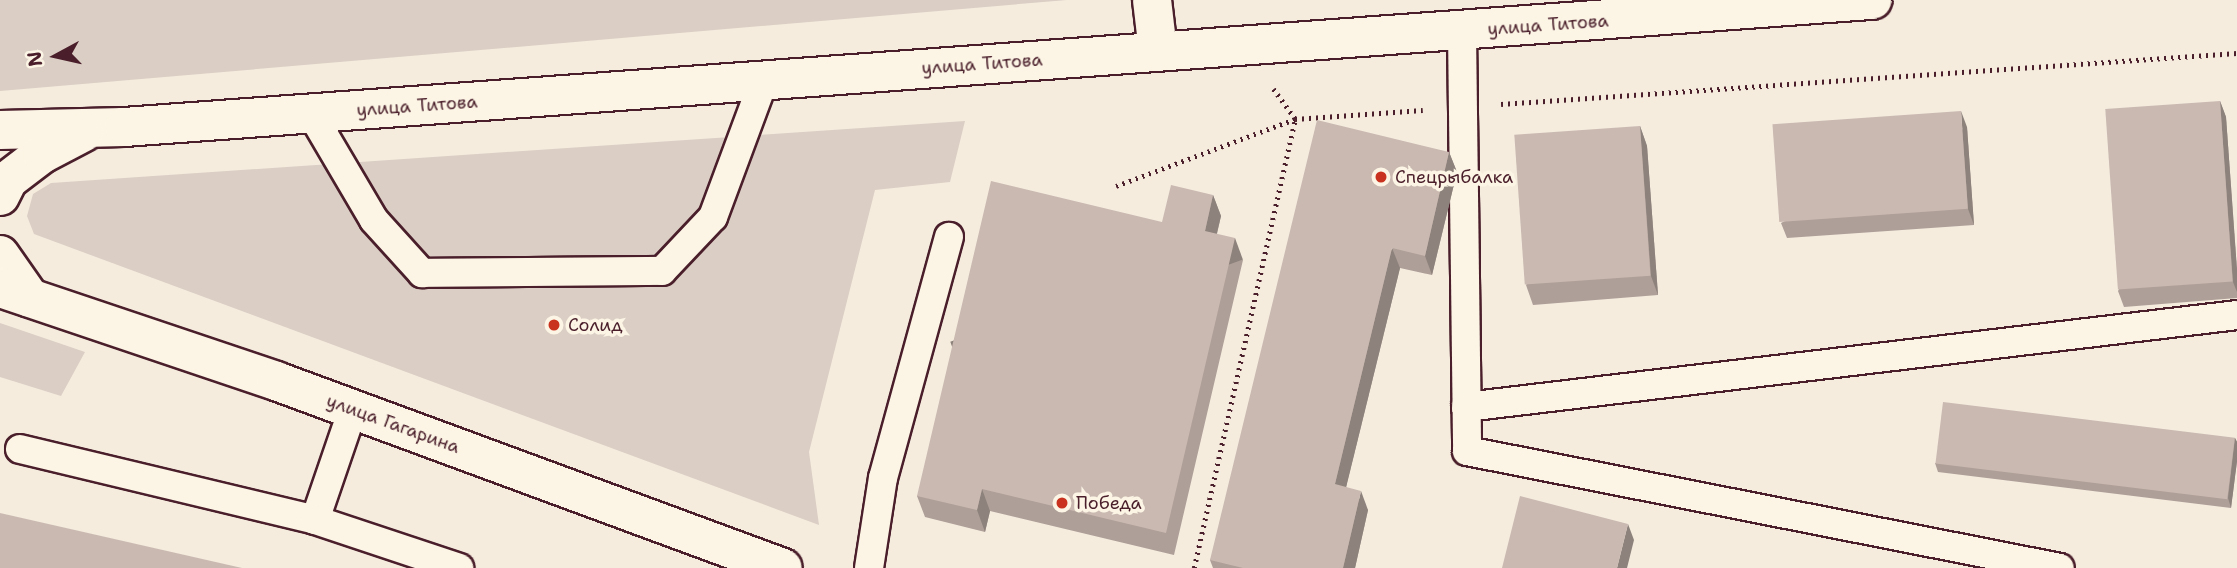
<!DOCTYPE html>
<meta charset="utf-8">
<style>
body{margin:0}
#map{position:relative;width:2237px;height:568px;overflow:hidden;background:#f5ecde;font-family:"Shantell Sans",sans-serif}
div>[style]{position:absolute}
.green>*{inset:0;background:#dbcec4}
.path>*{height:4.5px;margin-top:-2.25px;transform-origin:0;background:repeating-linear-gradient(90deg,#4a1f2b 0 2px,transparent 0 7px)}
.roads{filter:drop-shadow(2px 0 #4a1f2b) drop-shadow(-2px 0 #4a1f2b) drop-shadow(0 2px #4a1f2b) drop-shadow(0 -2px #4a1f2b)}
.service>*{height:28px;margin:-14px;padding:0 14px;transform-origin:14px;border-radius:14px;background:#fcf5e5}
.minor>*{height:38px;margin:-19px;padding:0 19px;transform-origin:19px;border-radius:19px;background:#fcf5e5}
.secondary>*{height:38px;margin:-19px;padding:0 19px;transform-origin:19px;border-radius:19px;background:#fcf5e5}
.wall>*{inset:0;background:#ae9f98}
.shaded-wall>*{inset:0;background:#8d827c;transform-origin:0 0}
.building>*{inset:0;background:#cab9b1;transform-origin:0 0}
.dots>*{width:19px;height:19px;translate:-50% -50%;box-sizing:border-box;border:4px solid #fcf5e5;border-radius:50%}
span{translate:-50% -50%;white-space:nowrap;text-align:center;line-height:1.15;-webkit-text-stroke:7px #fcf5e5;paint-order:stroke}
.street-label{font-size:18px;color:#4a1f2b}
.poi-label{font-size:18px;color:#4a1f2b}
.left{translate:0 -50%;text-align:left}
.north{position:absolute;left:21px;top:21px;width:70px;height:70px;-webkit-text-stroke:5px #fcf5e5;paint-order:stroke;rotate:262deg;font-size:19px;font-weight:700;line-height:28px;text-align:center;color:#4a1f2b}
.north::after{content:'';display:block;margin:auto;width:24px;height:32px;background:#4a1f2b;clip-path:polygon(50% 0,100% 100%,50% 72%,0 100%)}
</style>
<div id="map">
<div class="green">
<i style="clip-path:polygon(0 0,1067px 0,0 91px)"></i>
<i style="clip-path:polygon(965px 121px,950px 182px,875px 190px,809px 452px,819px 525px,34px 234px,27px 216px,33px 194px,51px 183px)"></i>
<i style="clip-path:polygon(0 323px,85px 352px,61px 396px,0 377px)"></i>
</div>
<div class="path">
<i style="left:1501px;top:104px;width:738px;rotate:-3.96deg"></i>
<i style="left:1116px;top:186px;width:191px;rotate:-20.5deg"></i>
<i style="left:1295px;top:119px;width:128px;rotate:-4deg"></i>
<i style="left:1194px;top:568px;width:460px;rotate:-77.3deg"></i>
<i style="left:1295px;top:119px;width:37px;rotate:-126deg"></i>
</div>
<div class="roads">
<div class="service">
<i style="left:1462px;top:31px;width:420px;rotate:89.3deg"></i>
<i style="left:1467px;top:451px;width:604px;rotate:11.16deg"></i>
<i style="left:311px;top:113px;width:124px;rotate:59.5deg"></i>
<i style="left:374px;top:220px;width:72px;rotate:47.8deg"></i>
<i style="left:422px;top:273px;width:240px;rotate:-0.5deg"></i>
<i style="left:662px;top:271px;width:74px;rotate:-46.6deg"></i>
<i style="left:713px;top:217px;width:146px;rotate:-69.6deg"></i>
<i style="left:1466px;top:407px;width:776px;rotate:-6.8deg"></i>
<i style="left:20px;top:449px;width:303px;rotate:13.5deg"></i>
<i style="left:315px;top:520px;width:117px;rotate:-71.1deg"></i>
<i style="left:315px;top:520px;width:152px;rotate:18.4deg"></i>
<i style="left:869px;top:568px;width:91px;rotate:-81.2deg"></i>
<i style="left:883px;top:478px;width:250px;rotate:-74.7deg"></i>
</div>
<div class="minor">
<i style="left:1152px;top:0;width:51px;rotate:83.3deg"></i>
</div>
<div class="secondary">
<i style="left:0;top:130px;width:124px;rotate:-1.4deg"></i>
<i style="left:124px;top:127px;width:1753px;rotate:-4.16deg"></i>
<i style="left:0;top:196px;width:18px;rotate:-63deg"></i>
<i style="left:8px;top:180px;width:43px;rotate:-37.4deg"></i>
<i style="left:42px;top:154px;width:47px;rotate:-27.6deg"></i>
<i style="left:0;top:255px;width:52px;rotate:55.1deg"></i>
<i style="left:0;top:288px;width:291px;rotate:18.6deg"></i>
<i style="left:276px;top:381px;width:540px;rotate:20.25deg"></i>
</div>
</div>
<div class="wall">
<i style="clip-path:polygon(2220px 101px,2226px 117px,2237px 270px,2237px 298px,2124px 307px,2118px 291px)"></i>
<i style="clip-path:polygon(1640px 126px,1647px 146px,1658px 295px,1533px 305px,1526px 285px)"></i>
<i style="clip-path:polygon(1967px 127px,1974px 225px,1787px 238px,1781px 223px)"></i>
<i style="clip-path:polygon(1449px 152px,1457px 172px,1432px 275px,1400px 268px,1346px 487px,1368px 510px,1355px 568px,1213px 568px,1210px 560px)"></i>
<i style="clip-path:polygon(1213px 195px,1221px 216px,1217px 234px,1243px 260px,1174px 555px,990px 511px,985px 532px,925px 517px,917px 496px)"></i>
<i style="clip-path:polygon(2235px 438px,2237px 442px,2237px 461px,2231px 508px,1938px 472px,1935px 463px)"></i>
</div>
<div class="shaded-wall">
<i style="clip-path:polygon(2220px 101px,2226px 117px,2237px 270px,2237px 292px,2233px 282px)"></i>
<i style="clip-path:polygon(1961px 111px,1967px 127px,1974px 225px,1968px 209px)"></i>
<i style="clip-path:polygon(1640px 126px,1647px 146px,1658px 295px,1651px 276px)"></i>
<i style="clip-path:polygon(1449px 152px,1457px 172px,1432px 275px,1425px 256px)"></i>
<i style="clip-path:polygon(1213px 195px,1221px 216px,1212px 253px,1205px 231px)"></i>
<i style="left:1235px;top:238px;width:23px;height:303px;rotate:70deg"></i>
<i style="clip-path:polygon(1392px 248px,1400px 268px,1342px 504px,1335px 484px)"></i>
<i style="clip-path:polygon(2235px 438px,2237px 442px,2237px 461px,2231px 508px,2228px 498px)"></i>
<i style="clip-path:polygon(982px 489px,990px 511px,985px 532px,977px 510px)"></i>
<i style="clip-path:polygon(1361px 491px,1368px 510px,1355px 568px,1343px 568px)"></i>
<i style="clip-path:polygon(1628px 524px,1634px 540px,1627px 568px,1617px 568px)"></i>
</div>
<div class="building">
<i style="left:2220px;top:101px;width:181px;height:115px;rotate:86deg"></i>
<i style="left:1961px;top:111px;width:98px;height:189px;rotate:86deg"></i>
<i style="clip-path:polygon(1317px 120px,1449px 152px,1425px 256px,1392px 248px,1335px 484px,1361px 491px,1343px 568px,1243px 568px,1210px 560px)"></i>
<i style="left:1640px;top:126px;width:150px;height:126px;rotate:86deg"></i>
<i style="clip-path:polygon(991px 181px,1162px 222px,1171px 185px,1213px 195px,1205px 231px,1235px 238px,1166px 533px,982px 489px,977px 510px,917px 496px)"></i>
<i style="left:1943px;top:402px;width:294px;height:62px;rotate:7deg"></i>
<i style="clip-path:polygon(1520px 496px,1628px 524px,1617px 568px,1502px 568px)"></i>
<i style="clip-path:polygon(0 513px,242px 568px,0 568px)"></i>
</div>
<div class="dots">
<i style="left:1381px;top:177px;background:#c8321e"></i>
<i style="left:554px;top:325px;background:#c8321e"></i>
<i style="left:1062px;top:503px;background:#c8321e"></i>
</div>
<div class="street-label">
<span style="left:1548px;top:25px;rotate:-4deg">улица Титова</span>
<span style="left:982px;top:64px;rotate:-4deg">улица Титова</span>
<span style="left:417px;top:106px;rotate:-4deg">улица Титова</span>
<span style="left:393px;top:424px;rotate:20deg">улица Гагарина</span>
</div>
<div class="poi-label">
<span class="left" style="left:1395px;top:177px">Спецрыбалка</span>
<span class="left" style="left:568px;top:325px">Солид</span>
<span class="left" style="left:1076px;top:503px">Победа</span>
</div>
<div class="north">N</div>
</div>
